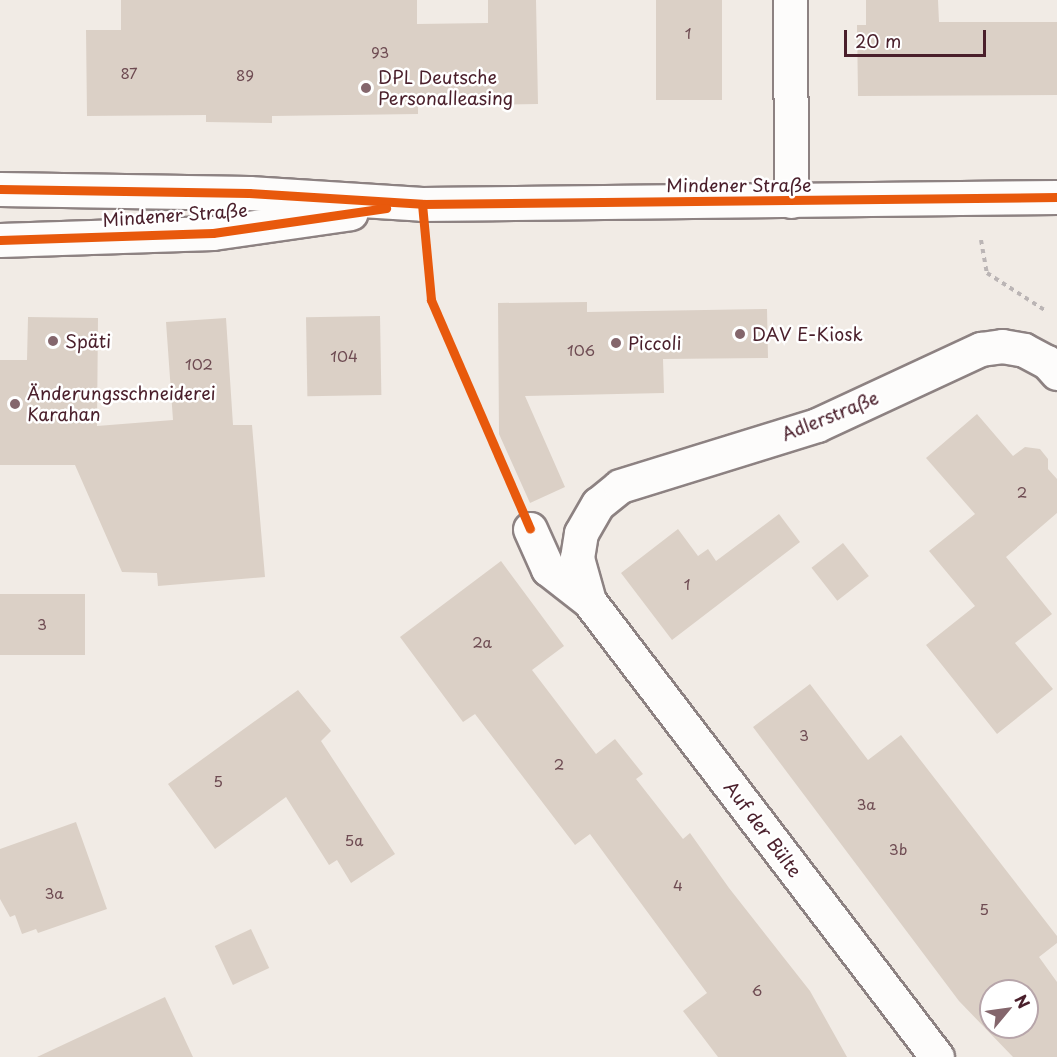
<!DOCTYPE html>
<meta charset="utf-8">
<style>
body{margin:0}
#map{position:relative;width:1057px;height:1057px;overflow:hidden;background:#f1ebe5;font-family:"Playpen Sans",sans-serif}
div>[style]{position:absolute}
.building>*{inset:0;background:#dbd0c6;transform-origin:0 0}
.path>*{height:4px;margin-top:-2px;transform-origin:0;background:repeating-linear-gradient(90deg,#bbb5b5 0 4.5px,transparent 0 9px)}
.roads{filter:drop-shadow(2px 0 #8d8282) drop-shadow(-2px 0 #8d8282) drop-shadow(0 2px #8d8282) drop-shadow(0 -2px #8d8282)}
.minor>*{height:33px;margin:-16.5px;padding:0 16.5px;transform-origin:16.5px;border-radius:16.5px;background:#fdfcfb}
.cycleway>*{height:9px;margin:-4.5px;padding:0 4.5px;transform-origin:4.5px;border-radius:4.5px;background:#e8590c}
.dots>*{width:16px;height:16px;translate:-50% -50%;box-sizing:border-box;border:3px solid #fff;border-radius:50%}
span{translate:-50% -50%;white-space:nowrap;text-align:center;line-height:1.15;-webkit-text-stroke:5px #fff;paint-order:stroke}
.number-label{font-size:15px;color:#6e4b52}
.number-label span{-webkit-text-stroke-width:0}
.poi-label{font-size:18px;color:#4a1f2b}
.left{translate:0 -50%;text-align:left}
.street-label{font-size:18px;color:#4a1f2b}
.north{position:absolute;left:979px;top:979px;width:60px;height:60px;box-sizing:border-box;background:#fff;border:2px solid #b7a5aa;border-radius:50%;rotate:61deg;font-size:16px;font-weight:700;line-height:24px;text-align:center;color:#4a1f2b}
.north::after{content:'';display:block;margin:auto;width:21px;height:27px;background:#84666c;clip-path:polygon(50% 0,100% 100%,50% 72%,0 100%)}
.scale{position:absolute;left:844px;top:30px;width:142px;height:27px;box-sizing:border-box;border:3px solid #4a1f2b;border-top:0;padding-left:8px;font-size:18px;line-height:21px;white-space:nowrap;color:#4a1f2b;-webkit-text-stroke:4px #fff;paint-order:stroke}
</style>
<div id="map">
<div class="building">
<i style="clip-path:polygon(121px 0,417px 0,417px 24px,488px 23px,488px 0,536px 0,538px 104px,418px 106px,418px 114px,272px 116px,272px 123px,206px 122px,206px 115px,87px 116px,86px 30px,121px 30px)"></i>
<i style="left:656px;top:0;width:66px;height:100px"></i>
<i style="clip-path:polygon(866px 0,938px 0,939px 22px,1057px 22px,1057px 95px,858px 96px,857px 25px,866px 25px)"></i>
<i style="clip-path:polygon(587px 302px,587px 312px,767px 309px,768px 358px,663px 359px,664px 393px,525px 396px,565px 487px,530px 503px,499px 434px,498px 303px)"></i>
<i style="left:380px;top:316px;width:79px;height:74px;rotate:89deg"></i>
<i style="clip-path:polygon(28px 317px,98px 318px,97px 426px,173px 420px,166px 322px,226px 318px,233px 425px,252px 425px,265px 577px,158px 586px,157px 573px,122px 572px,75px 465px,0 465px,0 360px,27px 360px)"></i>
<i style="clip-path:polygon(977px 414px,1013px 456px,1025px 447px,1040px 449px,1048px 459px,1048px 469px,1057px 479px,1057px 513px,1006px 557px,1052px 614px,1015px 643px,1053px 689px,997px 734px,926px 645px,975px 606px,929px 551px,975px 514px,926px 458px)"></i>
<i style="clip-path:polygon(779px 514px,800px 542px,672px 640px,621px 573px,678px 529px,698px 556px,708px 549px,716px 561px)"></i>
<i style="left:843px;top:543px;width:42px;height:40px;rotate:52deg"></i>
<i style="clip-path:polygon(501px 561px,564px 646px,532px 670px,596px 754px,615px 739px,643px 774px,636px 779px,683px 839px,690px 833px,729px 888px,810px 991px,847px 1057px,718px 1057px,683px 1011px,707px 993px,590px 834px,575px 845px,475px 714px,463px 722px,400px 637px)"></i>
<i style="left:0;top:594px;width:85px;height:61px"></i>
<i style="clip-path:polygon(evenodd,810px 684px,868px 760px,901px 735px,1057px 936px,1057px 943px,1039px 957px,1057px 982px,1057px 1057px,1013px 1057px,959px 1001px,753px 727px,810px 684px,991px 991px,1027px 991px,1027px 1027px,991px 1027px,991px 991px)"></i>
<i style="clip-path:polygon(298px 690px,331px 731px,321px 741px,395px 854px,351px 883px,337px 860px,329px 865px,286px 797px,215px 849px,168px 784px)"></i>
<i style="clip-path:polygon(76px 822px,107px 909px,38px 933px,36px 929px,22px 934px,15px 915px,10px 917px,0 899px,0 849px)"></i>
<i style="left:251px;top:929px;width:43px;height:40px;rotate:65deg"></i>
<i style="clip-path:polygon(165px 997px,193px 1057px,37px 1057px)"></i>
</div>
<div class="path">
<i style="left:981px;top:240px;width:34px;rotate:80deg"></i>
<i style="left:987px;top:273px;width:70px;rotate:32.8deg"></i>
</div>
<div class="roads">
<div class="minor">
<i style="left:790px;top:0;width:201px;rotate:89.7deg"></i>
<i style="left:0;top:189px;width:249px;rotate:0.9deg"></i>
<i style="left:249px;top:193px;width:173px;rotate:3.6deg"></i>
<i style="left:422px;top:204px;width:635px;rotate:-0.63deg"></i>
<i style="left:0;top:240px;width:213px;rotate:-1.9deg"></i>
<i style="left:213px;top:233px;width:139px;rotate:-8.2deg"></i>
<i style="left:530px;top:529px;width:44px;rotate:65.8deg"></i>
<i style="left:548px;top:569px;width:52px;rotate:38deg"></i>
<i style="left:937px;top:1057px;width:574px;rotate:-127.35deg"></i>
<i style="left:589px;top:601px;width:45px;rotate:-105.6deg"></i>
<i style="left:577px;top:558px;width:25px;rotate:-81deg"></i>
<i style="left:581px;top:533px;width:34px;rotate:-60deg"></i>
<i style="left:598px;top:504px;width:28px;rotate:-39deg"></i>
<i style="left:620px;top:486px;width:206px;rotate:-17.2deg"></i>
<i style="left:817px;top:425px;width:181px;rotate:-24.9deg"></i>
<i style="left:981px;top:349px;width:21px;rotate:-8deg"></i>
<i style="left:1002px;top:346px;width:22px;rotate:10deg"></i>
<i style="left:1024px;top:350px;width:26px;rotate:28deg"></i>
<i style="left:1047px;top:362px;width:15px;rotate:48deg"></i>
</div>
</div>
<div class="cycleway">
<i style="left:0;top:189px;width:249px;rotate:0.9deg"></i>
<i style="left:249px;top:193px;width:173px;rotate:3.6deg"></i>
<i style="left:422px;top:204px;width:635px;rotate:-0.63deg"></i>
<i style="left:422px;top:204px;width:96px;rotate:84.6deg"></i>
<i style="left:431px;top:300px;width:249px;rotate:66.6deg"></i>
<i style="left:0;top:240px;width:213px;rotate:-1.9deg"></i>
<i style="left:213px;top:233px;width:175px;rotate:-8.2deg"></i>
</div>
<div class="dots">
<i style="left:366px;top:88px;background:#84666c"></i>
<i style="left:740px;top:334px;background:#84666c"></i>
<i style="left:53px;top:341px;background:#84666c"></i>
<i style="left:616px;top:343px;background:#84666c"></i>
<i style="left:15px;top:404px;background:#84666c"></i>
</div>
<div class="number-label">
<span style="left:688px;top:33px">1</span>
<span style="left:380px;top:52px">93</span>
<span style="left:129px;top:73px">87</span>
<span style="left:245px;top:75px">89</span>
<span style="left:581px;top:350px">106</span>
<span style="left:344px;top:356px">104</span>
<span style="left:199px;top:364px">102</span>
<span style="left:1022px;top:492px">2</span>
<span style="left:687px;top:584px">1</span>
<span style="left:42px;top:624px">3</span>
<span style="left:482px;top:642px">2a</span>
<span style="left:804px;top:735px">3</span>
<span style="left:559px;top:764px">2</span>
<span style="left:218px;top:781px">5</span>
<span style="left:866px;top:804px">3a</span>
<span style="left:354px;top:840px">5a</span>
<span style="left:898px;top:849px">3b</span>
<span style="left:678px;top:885px">4</span>
<span style="left:54px;top:893px">3a</span>
<span style="left:984px;top:909px">5</span>
<span style="left:757px;top:990px">6</span>
</div>
<div class="poi-label">
<span class="left" style="left:378px;top:88px">DPL Deutsche<br>Personalleasing</span>
<span class="left" style="left:752px;top:334px">DAV E-Kiosk</span>
<span class="left" style="left:65px;top:341px">Späti</span>
<span class="left" style="left:628px;top:343px">Piccoli</span>
<span class="left" style="left:27px;top:404px">Änderungsschneiderei<br>Karahan</span>
</div>
<div class="street-label">
<span style="left:739px;top:185px">Mindener Straße</span>
<span style="left:175px;top:215px;rotate:-4deg">Mindener Straße</span>
<span style="left:830px;top:416px;rotate:-22deg">Adlerstraße</span>
<span style="left:763px;top:829px;rotate:53deg">Auf der Bülte</span>
</div>
<div class="north">N</div>
<div class="scale">20 m</div>
</div>
